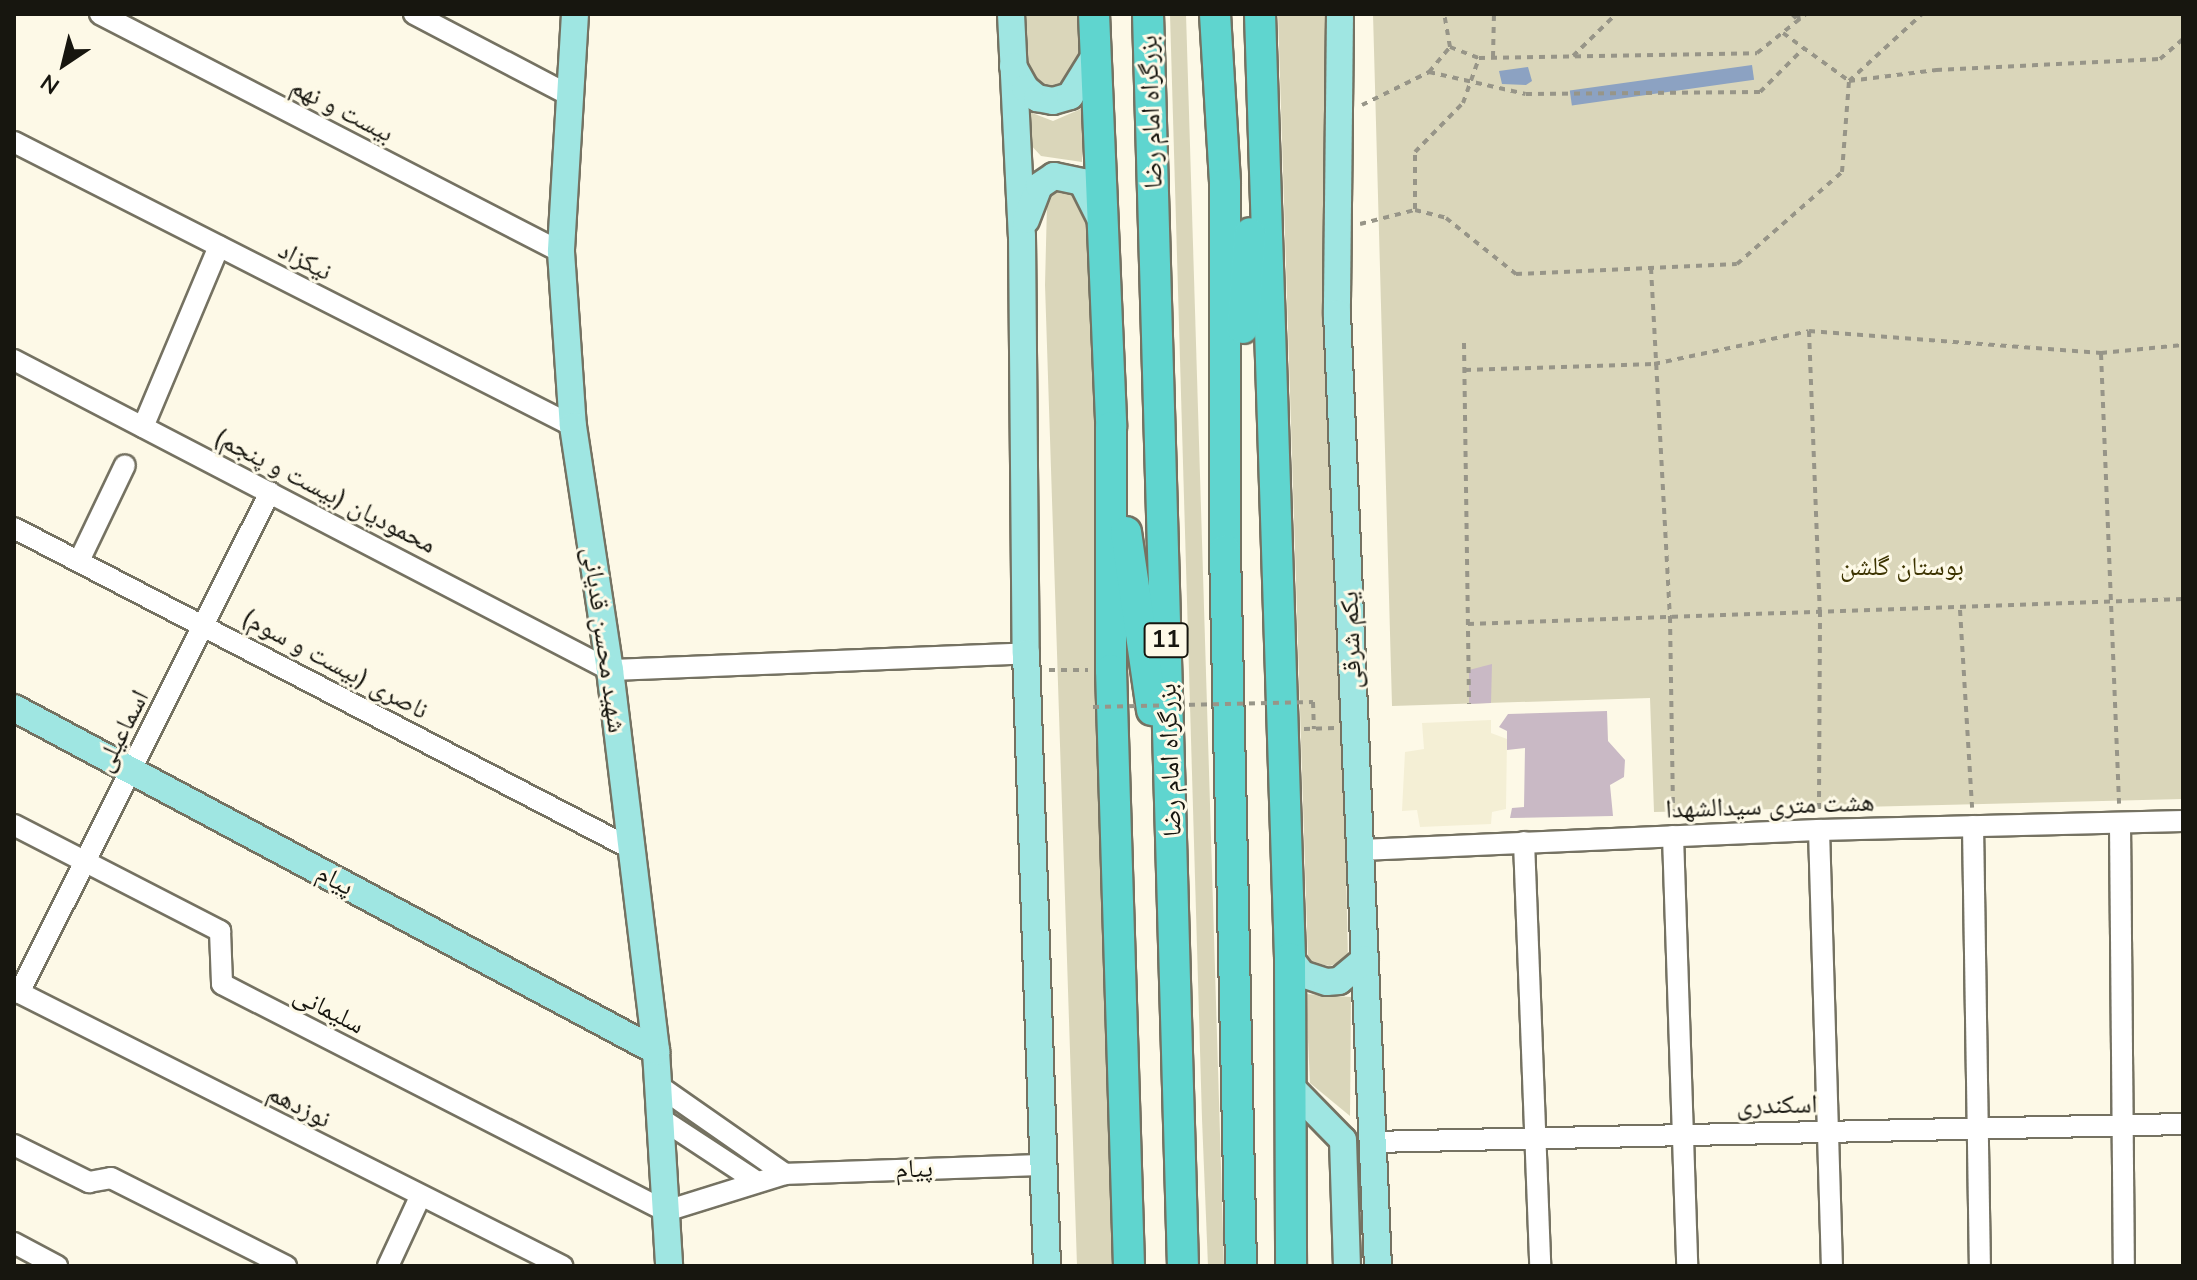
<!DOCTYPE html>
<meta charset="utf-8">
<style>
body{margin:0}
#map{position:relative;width:2197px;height:1280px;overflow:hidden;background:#fdf9e7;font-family:"Nunito Sans","Noto Naskh Arabic",sans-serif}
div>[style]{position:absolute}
.built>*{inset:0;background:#f4efd5}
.green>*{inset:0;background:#dad6ba}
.water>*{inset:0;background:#8ca2c2;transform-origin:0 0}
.building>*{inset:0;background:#c9b9c5}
.path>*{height:4px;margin-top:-2px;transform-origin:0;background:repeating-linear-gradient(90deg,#979588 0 6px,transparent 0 12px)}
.roads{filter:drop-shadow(2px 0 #757262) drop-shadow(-2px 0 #757262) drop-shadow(0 2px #757262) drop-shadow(0 -2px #757262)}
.minor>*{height:20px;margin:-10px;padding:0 10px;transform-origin:10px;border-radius:10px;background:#fff}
.major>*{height:26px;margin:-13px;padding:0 13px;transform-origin:13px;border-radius:13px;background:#9fe6e2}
.highway>*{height:30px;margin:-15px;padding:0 15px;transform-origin:15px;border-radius:15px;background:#5fd5cf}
.path-bridge>*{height:4px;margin-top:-2px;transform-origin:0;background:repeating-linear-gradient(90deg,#979588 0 6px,transparent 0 12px)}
span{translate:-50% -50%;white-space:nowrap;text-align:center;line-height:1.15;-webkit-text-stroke:6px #fdf9e7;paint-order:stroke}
.shield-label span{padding:2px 6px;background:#fdf9e7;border:2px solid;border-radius:6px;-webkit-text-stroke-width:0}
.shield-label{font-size:24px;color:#17160f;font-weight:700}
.street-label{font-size:26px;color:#17160f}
.park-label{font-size:26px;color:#3c3300}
.frame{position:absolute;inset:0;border:16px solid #17160f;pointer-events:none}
.north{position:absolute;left:24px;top:24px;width:80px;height:80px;-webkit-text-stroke:6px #fdf9e7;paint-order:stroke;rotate:215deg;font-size:22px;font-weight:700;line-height:32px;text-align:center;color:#17160f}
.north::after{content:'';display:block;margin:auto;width:28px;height:36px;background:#17160f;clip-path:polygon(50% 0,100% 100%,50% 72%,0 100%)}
</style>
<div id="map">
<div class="built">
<i style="clip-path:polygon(1491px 720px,1491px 733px,1507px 739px,1506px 809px,1492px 812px,1491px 824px,1420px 827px,1417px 810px,1402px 811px,1405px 752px,1424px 749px,1422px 723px)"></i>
</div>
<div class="green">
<i style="clip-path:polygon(1024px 14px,1078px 14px,1080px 68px,1054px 91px,1027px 79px)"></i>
<i style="clip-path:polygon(1170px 14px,1186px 14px,1224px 1266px,1208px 1266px,1202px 1119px)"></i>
<i style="clip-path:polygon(1278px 14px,1327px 14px,1348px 959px,1330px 966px,1308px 962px)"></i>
<i style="clip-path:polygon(1373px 14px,2183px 14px,2183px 799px,1654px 812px,1650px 698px,1392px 706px)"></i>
<i style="clip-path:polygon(1083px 108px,1082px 162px,1041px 156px,1028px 142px,1027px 111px,1053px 121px)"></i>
<i style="clip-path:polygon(1053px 188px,1077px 190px,1094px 234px,1094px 588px,1115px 1266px,1077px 1266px,1045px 285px,1047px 204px)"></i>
<i style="clip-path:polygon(1306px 994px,1351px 997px,1350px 1116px,1310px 1083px)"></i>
</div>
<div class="water">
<i style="left:1752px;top:65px;width:15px;height:184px;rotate:82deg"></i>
<i style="clip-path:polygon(1528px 67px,1532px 81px,1526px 85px,1502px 84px,1499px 71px)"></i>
</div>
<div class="building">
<i style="clip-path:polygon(1492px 664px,1491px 703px,1469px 704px,1469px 670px)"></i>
<i style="clip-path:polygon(1607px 711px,1608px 741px,1625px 760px,1624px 777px,1610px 785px,1613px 816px,1510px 818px,1512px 808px,1524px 807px,1525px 748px,1507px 750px,1507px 731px,1499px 727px,1508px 714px)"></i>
</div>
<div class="path">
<i style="left:1792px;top:14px;width:10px;rotate:45deg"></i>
<i style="left:1799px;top:21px;width:7px;rotate:-98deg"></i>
<i style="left:1783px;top:33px;width:82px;rotate:36deg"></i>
<i style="left:1849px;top:81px;width:88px;rotate:-7.2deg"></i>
<i style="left:1936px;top:70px;width:224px;rotate:-2.8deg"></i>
<i style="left:2160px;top:59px;width:30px;rotate:-41deg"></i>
<i style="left:1450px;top:47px;width:31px;rotate:21deg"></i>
<i style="left:1479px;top:58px;width:278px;rotate:-1deg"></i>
<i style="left:1757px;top:53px;width:63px;rotate:-38.5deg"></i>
<i style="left:1573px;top:56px;width:60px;rotate:-44.3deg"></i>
<i style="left:1493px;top:57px;width:43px;rotate:-88.7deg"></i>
<i style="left:1429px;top:72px;width:33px;rotate:-50deg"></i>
<i style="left:1450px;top:47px;width:34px;rotate:-100deg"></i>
<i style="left:1362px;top:105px;width:75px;rotate:-26.2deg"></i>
<i style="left:1429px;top:72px;width:99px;rotate:12.8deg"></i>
<i style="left:1526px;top:94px;width:234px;rotate:-0.5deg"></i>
<i style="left:1760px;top:92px;width:62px;rotate:-45deg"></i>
<i style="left:1415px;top:209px;width:57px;rotate:-90deg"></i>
<i style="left:1415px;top:152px;width:69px;rotate:-45.6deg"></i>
<i style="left:1463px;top:103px;width:48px;rotate:-70.4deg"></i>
<i style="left:1360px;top:224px;width:57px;rotate:-14.3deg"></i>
<i style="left:1415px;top:210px;width:32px;rotate:14deg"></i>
<i style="left:1446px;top:218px;width:90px;rotate:38.7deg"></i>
<i style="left:1516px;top:274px;width:221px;rotate:-2.6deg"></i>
<i style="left:1737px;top:264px;width:140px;rotate:-41.2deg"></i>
<i style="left:1842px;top:172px;width:91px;rotate:-85.6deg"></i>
<i style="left:1849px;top:81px;width:99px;rotate:-42.5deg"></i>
<i style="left:1651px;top:268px;width:350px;rotate:86.9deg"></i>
<i style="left:1670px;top:617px;width:200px;rotate:89.1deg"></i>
<i style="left:1809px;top:331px;width:280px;rotate:87.8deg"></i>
<i style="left:1820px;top:611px;width:201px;rotate:90.3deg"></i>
<i style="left:1464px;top:343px;width:361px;rotate:89.2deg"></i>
<i style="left:2101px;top:354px;width:450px;rotate:87.7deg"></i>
<i style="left:1465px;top:370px;width:189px;rotate:-1.8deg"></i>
<i style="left:1654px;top:364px;width:158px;rotate:-12deg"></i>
<i style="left:1809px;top:331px;width:293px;rotate:4.3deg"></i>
<i style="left:2101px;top:353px;width:82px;rotate:-5.6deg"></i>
<i style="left:1960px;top:610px;width:198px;rotate:86.5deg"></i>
<i style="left:1468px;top:624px;width:715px;rotate:-2deg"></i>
<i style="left:1049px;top:670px;width:39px"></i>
<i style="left:1313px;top:702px;width:27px;rotate:88deg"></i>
<i style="left:1304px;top:729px;width:31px;rotate:-2deg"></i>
</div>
<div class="roads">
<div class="minor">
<i style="left:100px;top:14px;width:519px;rotate:27.31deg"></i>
<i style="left:414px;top:14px;width:177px;rotate:27.6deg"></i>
<i style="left:14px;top:142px;width:627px;rotate:26.93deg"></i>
<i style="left:14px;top:360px;width:672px;rotate:27.48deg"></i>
<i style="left:610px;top:670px;width:416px;rotate:-2.3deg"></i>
<i style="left:143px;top:427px;width:196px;rotate:-67.2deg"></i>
<i style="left:14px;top:528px;width:694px;rotate:27.45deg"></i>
<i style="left:79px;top:561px;width:106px;rotate:-64.4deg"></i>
<i style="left:2120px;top:823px;width:443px;rotate:89.5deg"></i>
<i style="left:14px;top:825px;width:232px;rotate:27.2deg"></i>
<i style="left:220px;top:931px;width:53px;rotate:87.8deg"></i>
<i style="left:222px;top:984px;width:499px;rotate:27.1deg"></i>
<i style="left:666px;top:1211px;width:125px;rotate:-17.3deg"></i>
<i style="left:785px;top:1174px;width:259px;rotate:-2deg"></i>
<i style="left:1973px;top:826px;width:440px;rotate:89.1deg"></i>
<i style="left:1819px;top:830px;width:436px;rotate:88.3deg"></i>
<i style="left:1673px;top:836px;width:430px;rotate:88.1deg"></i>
<i style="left:1524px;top:842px;width:424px;rotate:87.8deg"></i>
<i style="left:1360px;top:850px;width:459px;rotate:-2.5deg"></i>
<i style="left:1819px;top:830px;width:364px;rotate:-1.4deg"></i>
<i style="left:14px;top:990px;width:614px;rotate:26.73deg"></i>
<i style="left:19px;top:993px;width:560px;rotate:-63.39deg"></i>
<i style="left:659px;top:1086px;width:154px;rotate:34.9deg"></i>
<i style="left:663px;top:1120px;width:111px;rotate:33.3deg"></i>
<i style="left:1372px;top:1142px;width:811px;rotate:-1.27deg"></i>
<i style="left:14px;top:1145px;width:84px;rotate:26.3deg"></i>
<i style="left:89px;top:1182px;width:22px;rotate:-10deg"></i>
<i style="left:111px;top:1178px;width:196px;rotate:26.7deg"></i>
<i style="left:14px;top:1243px;width:49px;rotate:28.1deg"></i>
<i style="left:388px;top:1266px;width:76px;rotate:-65.1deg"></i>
</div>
<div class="major">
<i style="left:575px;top:14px;width:238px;rotate:93.4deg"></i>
<i style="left:561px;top:252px;width:174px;rotate:86.1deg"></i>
<i style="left:573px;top:426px;width:247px;rotate:81.4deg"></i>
<i style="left:610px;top:670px;width:384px;rotate:83.1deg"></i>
<i style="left:656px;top:1051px;width:215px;rotate:86.5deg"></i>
<i style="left:1011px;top:14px;width:222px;rotate:87.2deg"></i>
<i style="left:1022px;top:236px;width:417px;rotate:89.5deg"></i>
<i style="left:1026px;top:653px;width:613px;rotate:88.04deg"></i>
<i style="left:1340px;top:14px;width:299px;rotate:90.6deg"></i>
<i style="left:1337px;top:313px;width:954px;rotate:87.54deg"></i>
<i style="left:1013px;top:66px;width:25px;rotate:61deg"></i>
<i style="left:1025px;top:88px;width:16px;rotate:40deg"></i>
<i style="left:1037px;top:98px;width:16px;rotate:11deg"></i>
<i style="left:1053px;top:101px;width:18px;rotate:-16deg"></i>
<i style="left:1070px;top:96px;width:49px;rotate:-58.2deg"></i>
<i style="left:1026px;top:220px;width:36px;rotate:-69deg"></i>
<i style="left:1039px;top:186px;width:18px;rotate:-34deg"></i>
<i style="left:1054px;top:176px;width:29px;rotate:12deg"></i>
<i style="left:1082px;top:182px;width:40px;rotate:63.4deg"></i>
<i style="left:14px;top:708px;width:728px;rotate:28.11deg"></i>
<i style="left:1290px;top:958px;width:20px;rotate:53deg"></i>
<i style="left:1302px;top:974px;width:26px;rotate:18deg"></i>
<i style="left:1327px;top:982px;width:12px;rotate:-5deg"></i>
<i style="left:1339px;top:981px;width:34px;rotate:-40deg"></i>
<i style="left:1293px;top:1089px;width:71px;rotate:45.6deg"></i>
<i style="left:1343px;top:1140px;width:126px;rotate:88.2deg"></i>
</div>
<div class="highway">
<i style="left:1094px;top:14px;width:413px;rotate:87.6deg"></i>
<i style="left:1111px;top:427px;width:243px;rotate:90deg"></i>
<i style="left:1111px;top:670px;width:596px;rotate:88.27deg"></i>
<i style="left:1148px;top:14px;width:1252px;rotate:88.4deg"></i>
<i style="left:1215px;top:14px;width:170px;rotate:86.6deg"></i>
<i style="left:1225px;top:184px;width:366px;rotate:90deg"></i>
<i style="left:1225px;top:550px;width:716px;rotate:88.72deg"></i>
<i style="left:1260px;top:14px;width:944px;rotate:88.18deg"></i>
<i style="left:1290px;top:958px;width:308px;rotate:89.8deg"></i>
<i style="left:1243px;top:328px;width:95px;rotate:-85.8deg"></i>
<i style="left:1126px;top:532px;width:180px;rotate:81.7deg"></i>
</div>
</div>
<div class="path-bridge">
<i style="left:1093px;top:707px;width:220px;rotate:-1.3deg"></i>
</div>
<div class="shield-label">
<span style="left:1166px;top:640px">11</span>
</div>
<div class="street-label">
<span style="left:342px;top:110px;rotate:27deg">بیست و نهم</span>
<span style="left:1151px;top:112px;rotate:-92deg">بزرگراه امام رضا</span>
<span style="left:305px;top:261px;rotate:27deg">نیکزاد</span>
<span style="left:325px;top:491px;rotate:27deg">محمودیان (بیست و پنجم)</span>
<span style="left:604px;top:640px;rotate:82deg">شهید محسن قدیانی</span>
<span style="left:1351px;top:640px;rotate:-92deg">یکم شرقی</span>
<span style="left:335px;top:664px;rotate:28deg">ناصری (بیست و سوم)</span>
<span style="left:122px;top:731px;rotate:-63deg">اسماعیلی</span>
<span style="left:1170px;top:760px;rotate:-92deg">بزرگراه امام رضا</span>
<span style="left:1770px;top:806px;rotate:-2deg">هشت متری سیدالشهدا</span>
<span style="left:335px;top:880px;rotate:28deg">پیام</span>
<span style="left:329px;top:1010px;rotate:27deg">سلیمانی</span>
<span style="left:1777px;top:1105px;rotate:-1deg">اسکندری</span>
<span style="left:299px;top:1106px;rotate:27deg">نوزدهم</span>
<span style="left:914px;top:1169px;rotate:-2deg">پیام</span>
</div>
<div class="park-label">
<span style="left:1902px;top:567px">بوستان گلشن</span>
</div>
<div class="frame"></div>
<div class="north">N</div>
</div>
